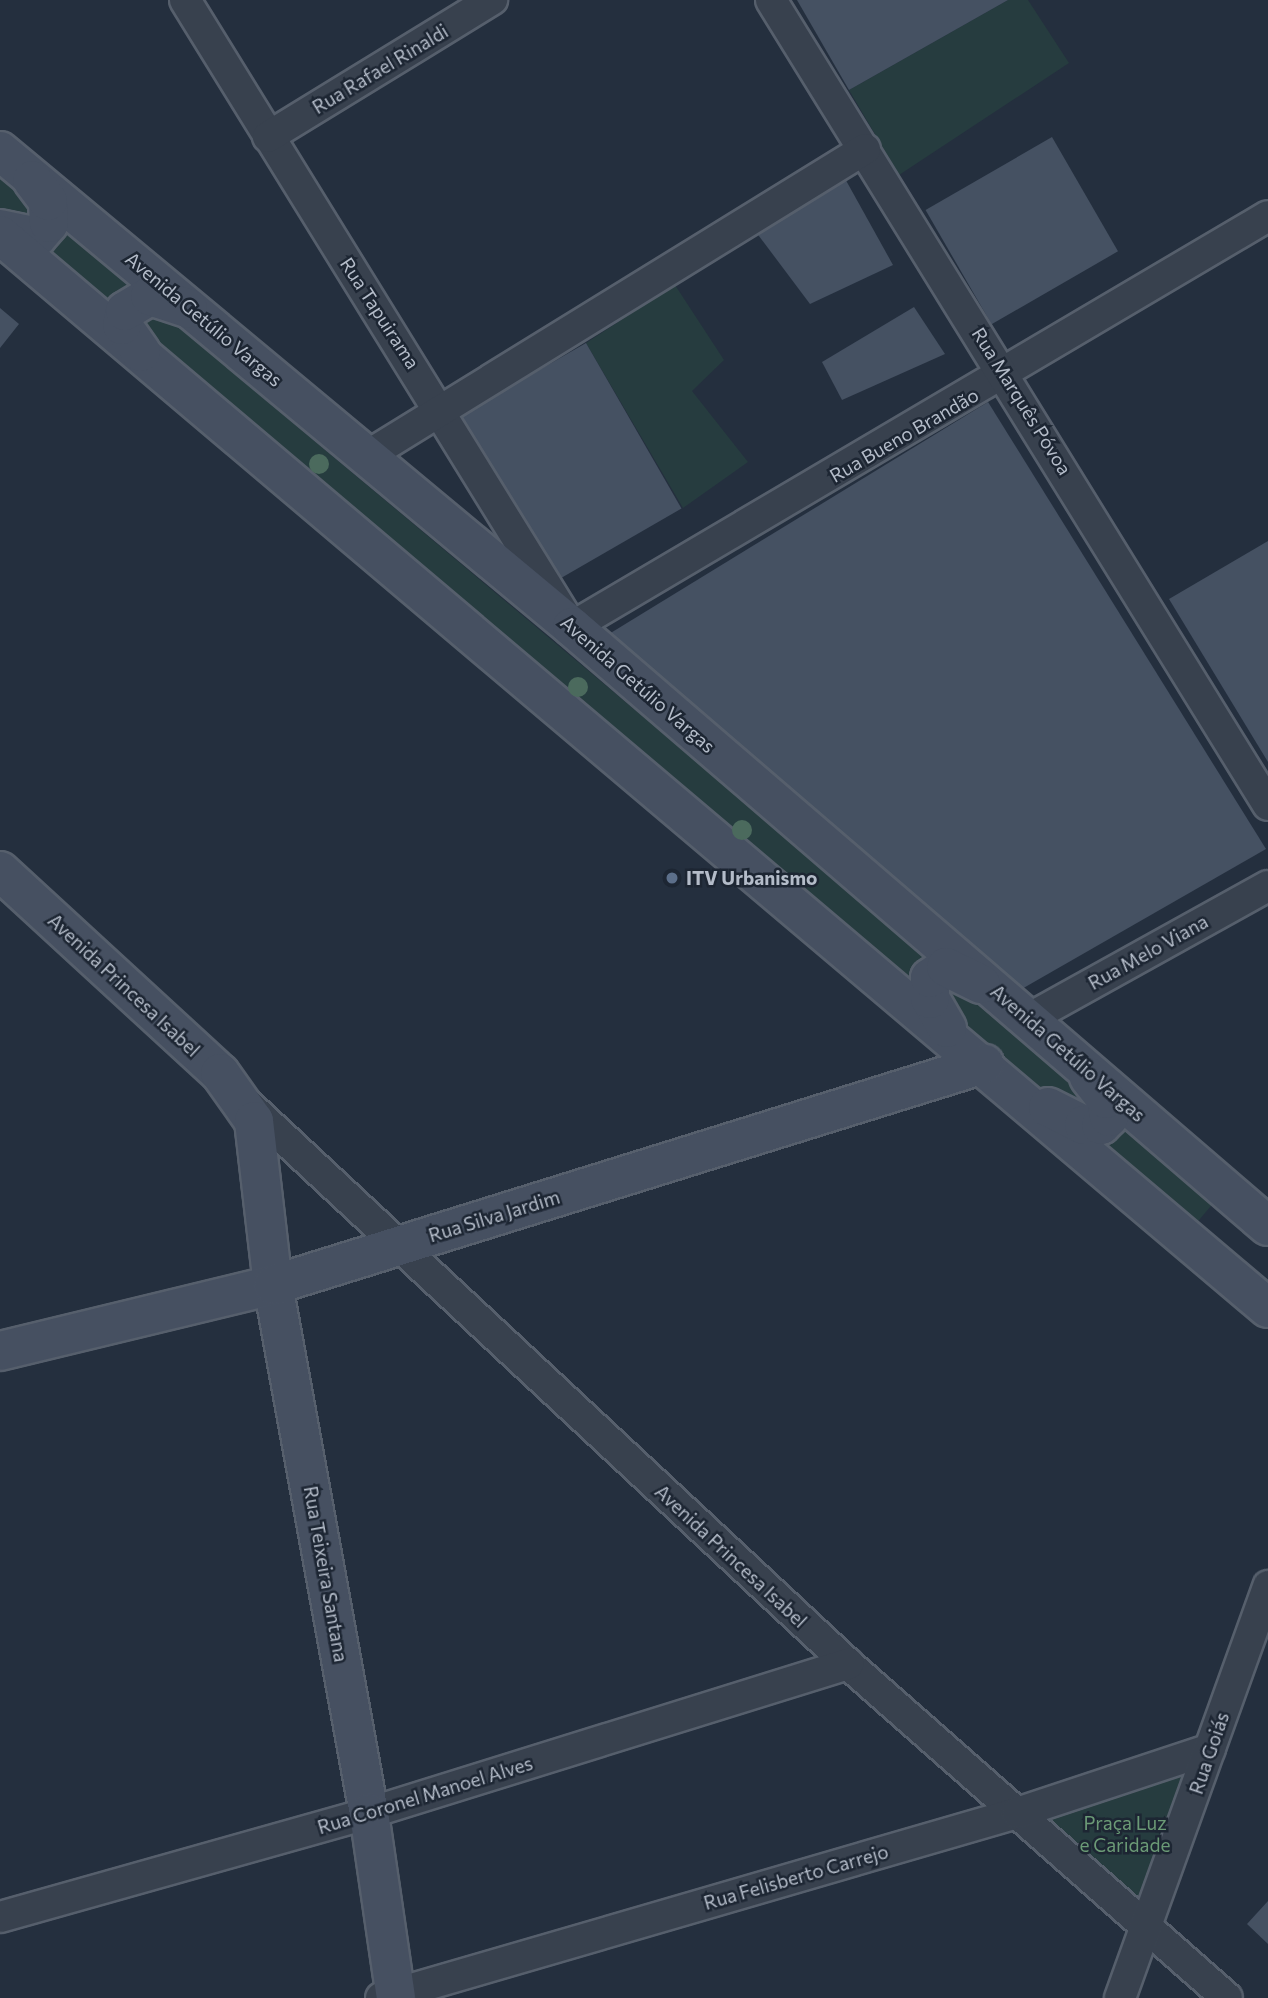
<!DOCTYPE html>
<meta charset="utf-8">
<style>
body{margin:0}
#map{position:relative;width:1268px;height:1998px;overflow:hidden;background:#242f3e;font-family:Commissioner,sans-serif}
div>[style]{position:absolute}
.green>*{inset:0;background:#263c3f;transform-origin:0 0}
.building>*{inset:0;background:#455162;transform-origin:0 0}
.roads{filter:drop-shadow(2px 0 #565f6c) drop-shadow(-2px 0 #565f6c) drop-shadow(0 2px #565f6c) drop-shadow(0 -2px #565f6c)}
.street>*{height:30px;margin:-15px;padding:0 15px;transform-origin:15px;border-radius:15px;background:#38414e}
.secondary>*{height:38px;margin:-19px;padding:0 19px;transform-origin:19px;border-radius:19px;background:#465061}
.trees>*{width:20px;height:20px;margin:-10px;border-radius:50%;background:#4b6a5d}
.dots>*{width:19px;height:19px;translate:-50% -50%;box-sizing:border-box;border:4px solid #1d2633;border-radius:50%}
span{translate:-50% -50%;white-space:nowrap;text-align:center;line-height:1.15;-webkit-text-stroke:5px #1d2633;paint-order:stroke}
.street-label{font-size:19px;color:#b4bcc9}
.poi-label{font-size:19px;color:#b4bcc9;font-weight:700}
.left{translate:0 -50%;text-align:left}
.park-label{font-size:19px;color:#6b9a76}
</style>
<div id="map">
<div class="green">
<i style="clip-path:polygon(1008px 0,1028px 0,1069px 63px,899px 175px,849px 90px)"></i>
<i style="left:0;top:177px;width:1589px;height:40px;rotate:40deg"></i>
<i style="clip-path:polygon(675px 285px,724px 360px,692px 391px,748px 462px,683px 508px,586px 343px)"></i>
<i style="clip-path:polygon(1199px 1758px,1147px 1917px,1032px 1815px)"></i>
</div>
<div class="building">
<i style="clip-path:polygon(797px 0,1008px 0,849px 90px)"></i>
<i style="left:1052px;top:137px;width:132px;height:146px;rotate:60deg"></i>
<i style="clip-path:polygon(843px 175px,893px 265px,810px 304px,750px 224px)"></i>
<i style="clip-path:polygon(914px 307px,945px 354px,842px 400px,822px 362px)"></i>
<i style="clip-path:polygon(0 308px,19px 324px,0 348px)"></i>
<i style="left:586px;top:343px;width:191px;height:144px;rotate:60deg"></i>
<i style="clip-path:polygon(988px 402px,1266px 849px,1020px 990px,609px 634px)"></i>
<i style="clip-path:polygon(1268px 541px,1268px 762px,1169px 599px)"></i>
<i style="clip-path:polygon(1268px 1901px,1268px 1944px,1247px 1924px)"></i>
</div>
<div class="roads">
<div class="street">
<i style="left:185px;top:0;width:737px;rotate:58.32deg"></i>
<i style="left:572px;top:627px;width:808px;rotate:-30.56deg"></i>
<i style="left:771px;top:0;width:946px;rotate:58.31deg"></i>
<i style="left:268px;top:137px;width:263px;rotate:-31.5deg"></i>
<i style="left:367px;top:456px;width:585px;rotate:-31.65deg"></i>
<i style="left:1028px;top:1019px;width:274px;rotate:-29deg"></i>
<i style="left:245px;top:1102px;width:824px;rotate:42.98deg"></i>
<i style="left:848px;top:1664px;width:505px;rotate:41.39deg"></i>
<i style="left:0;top:1917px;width:383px;rotate:-15.7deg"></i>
<i style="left:369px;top:1813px;width:502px;rotate:-17.28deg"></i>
<i style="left:381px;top:1998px;width:662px;rotate:-16.22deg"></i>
<i style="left:1017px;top:1813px;width:203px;rotate:-18.3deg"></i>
<i style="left:1120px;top:1998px;width:438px;rotate:-70.2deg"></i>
</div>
<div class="secondary">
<i style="left:0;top:151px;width:744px;rotate:39.77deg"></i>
<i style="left:572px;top:627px;width:918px;rotate:40.72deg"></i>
<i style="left:0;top:229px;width:38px;rotate:12deg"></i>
<i style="left:37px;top:237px;width:18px;rotate:-49deg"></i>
<i style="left:49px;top:223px;width:22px;rotate:-93deg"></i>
<i style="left:48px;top:201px;width:26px;rotate:-127deg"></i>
<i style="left:0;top:235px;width:1661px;rotate:40.24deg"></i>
<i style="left:141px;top:352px;width:33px;rotate:-125deg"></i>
<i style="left:122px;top:325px;width:14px;rotate:-78deg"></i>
<i style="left:125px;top:311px;width:29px;rotate:-31deg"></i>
<i style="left:150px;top:296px;width:40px;rotate:18deg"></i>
<i style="left:0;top:871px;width:299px;rotate:42.6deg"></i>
<i style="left:220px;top:1073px;width:59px;rotate:54.7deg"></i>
<i style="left:254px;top:1121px;width:165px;rotate:83.4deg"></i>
<i style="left:273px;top:1285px;width:537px;rotate:79.7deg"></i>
<i style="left:369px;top:1813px;width:187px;rotate:81.7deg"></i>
<i style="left:947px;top:1028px;width:34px;rotate:-120deg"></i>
<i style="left:930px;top:999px;width:21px;rotate:-90deg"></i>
<i style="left:930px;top:978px;width:19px;rotate:-35deg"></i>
<i style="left:946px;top:967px;width:39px;rotate:26deg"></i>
<i style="left:1048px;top:1107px;width:40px;rotate:26.6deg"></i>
<i style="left:1084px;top:1125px;width:17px"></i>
<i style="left:1101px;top:1125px;width:11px;rotate:-45deg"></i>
<i style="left:1109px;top:1117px;width:18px;rotate:-99deg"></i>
<i style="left:1106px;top:1099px;width:28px;rotate:-128deg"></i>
<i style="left:0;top:1351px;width:281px;rotate:-13.6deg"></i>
<i style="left:273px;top:1285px;width:745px;rotate:-17.27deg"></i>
</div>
</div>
<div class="trees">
<i style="left:319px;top:464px"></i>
<i style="left:578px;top:687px"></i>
<i style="left:742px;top:830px"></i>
</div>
<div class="dots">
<i style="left:672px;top:878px;background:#5c6f8a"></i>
</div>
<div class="street-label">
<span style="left:380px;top:69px;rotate:-31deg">Rua Rafael Rinaldi</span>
<span style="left:380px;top:313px;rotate:57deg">Rua Tapuirama</span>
<span style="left:204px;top:319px;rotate:40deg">Avenida Getúlio Vargas</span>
<span style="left:1022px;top:401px;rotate:58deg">Rua Marquês Póvoa</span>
<span style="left:904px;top:435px;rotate:-30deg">Rua Bueno Brandão</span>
<span style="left:638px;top:684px;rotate:41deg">Avenida Getúlio Vargas</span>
<span style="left:1148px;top:952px;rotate:-29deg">Rua Melo Viana</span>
<span style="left:124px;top:985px;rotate:43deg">Avenida Princesa Isabel</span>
<span style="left:1068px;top:1053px;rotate:41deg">Avenida Getúlio Vargas</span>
<span style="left:494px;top:1216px;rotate:-17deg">Rua Silva Jardim</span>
<span style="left:731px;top:1556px;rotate:43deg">Avenida Princesa Isabel</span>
<span style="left:326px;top:1574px;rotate:80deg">Rua Teixeira Santana</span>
<span style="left:1209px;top:1753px;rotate:-71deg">Rua Goiás</span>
<span style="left:425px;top:1795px;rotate:-17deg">Rua Coronel Manoel Alves</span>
<span style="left:796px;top:1877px;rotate:-16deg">Rua Felisberto Carrejo</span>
</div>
<div class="poi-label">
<span class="left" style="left:686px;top:878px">ITV Urbanismo</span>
</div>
<div class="park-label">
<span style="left:1125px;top:1834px">Praça Luz<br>e Caridade</span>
</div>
</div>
